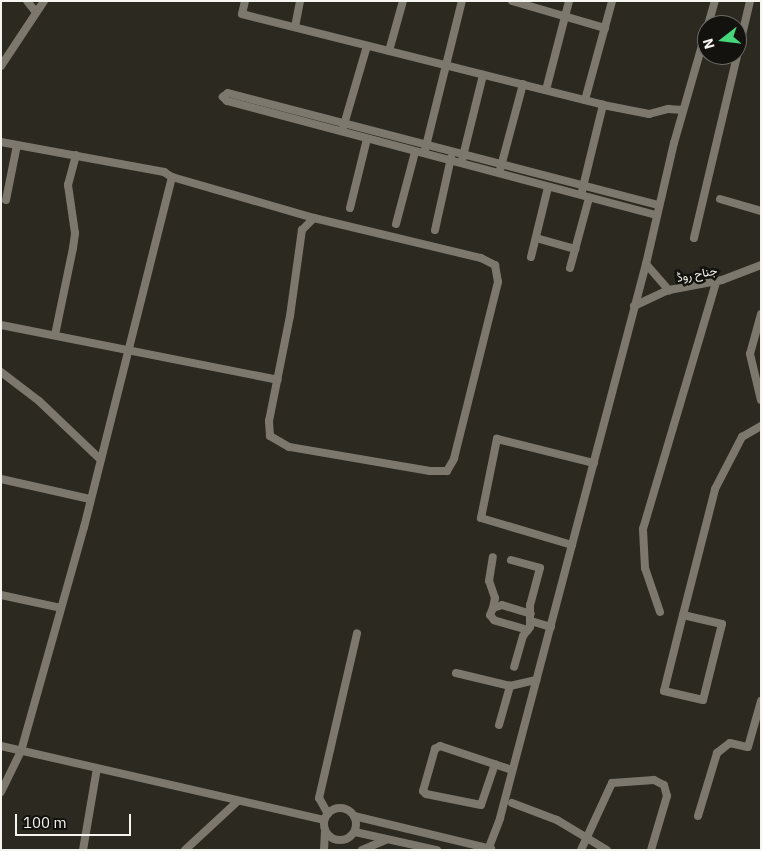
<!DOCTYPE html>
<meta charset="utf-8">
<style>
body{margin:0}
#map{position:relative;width:762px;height:851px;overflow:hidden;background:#2c2920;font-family:"IBM Plex Sans",Vazirmatn,sans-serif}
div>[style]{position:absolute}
.minor>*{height:8px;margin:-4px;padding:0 4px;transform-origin:4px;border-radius:4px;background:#7c786e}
.minor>.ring{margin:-4px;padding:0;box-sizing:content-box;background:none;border:8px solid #7c786e;border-radius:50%}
span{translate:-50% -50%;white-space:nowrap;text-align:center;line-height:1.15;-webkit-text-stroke:5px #13120e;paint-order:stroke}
.street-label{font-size:12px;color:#f6f4ee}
.frame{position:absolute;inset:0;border:2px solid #f6f4ee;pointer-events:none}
.north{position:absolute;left:697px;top:15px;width:50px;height:50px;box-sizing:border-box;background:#13120e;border:1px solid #6e6c68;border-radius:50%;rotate:254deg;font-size:14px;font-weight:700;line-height:20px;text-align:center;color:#f6f4ee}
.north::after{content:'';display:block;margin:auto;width:18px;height:22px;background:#46d77a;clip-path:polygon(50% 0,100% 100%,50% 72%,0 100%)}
.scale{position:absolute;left:15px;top:814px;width:116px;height:22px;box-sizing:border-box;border:2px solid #f6f4ee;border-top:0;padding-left:6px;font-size:15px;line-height:18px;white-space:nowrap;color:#f6f4ee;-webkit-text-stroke:4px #13120e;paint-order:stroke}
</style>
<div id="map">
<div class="minor">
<i style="left:27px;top:1px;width:14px;rotate:51deg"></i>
<i style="left:245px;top:1px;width:13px;rotate:103deg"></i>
<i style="left:242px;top:14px;width:372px;rotate:14.1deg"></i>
<i style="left:603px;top:105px;width:47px;rotate:11.1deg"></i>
<i style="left:649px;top:114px;width:20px;rotate:-15deg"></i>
<i style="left:668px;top:109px;width:15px;rotate:4deg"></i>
<i style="left:512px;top:1px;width:97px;rotate:16.2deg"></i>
<i style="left:708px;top:25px;width:25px;rotate:-74deg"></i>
<i style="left:295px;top:27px;width:26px;rotate:-79deg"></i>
<i style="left:389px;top:51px;width:52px;rotate:-74.4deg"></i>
<i style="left:1px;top:66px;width:78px;rotate:-56.5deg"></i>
<i style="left:546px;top:90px;width:92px;rotate:-75.5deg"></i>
<i style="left:585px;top:100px;width:103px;rotate:-74.7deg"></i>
<i style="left:343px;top:128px;width:85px;rotate:-73.7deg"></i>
<i style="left:1px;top:142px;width:166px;rotate:10.4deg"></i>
<i style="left:164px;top:172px;width:9px;rotate:32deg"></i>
<i style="left:172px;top:177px;width:361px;rotate:104.1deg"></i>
<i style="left:84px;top:527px;width:233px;rotate:105.7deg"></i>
<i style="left:21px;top:751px;width:46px;rotate:116deg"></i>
<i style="left:425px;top:150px;width:154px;rotate:-76.1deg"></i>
<i style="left:462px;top:160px;width:88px;rotate:-76.1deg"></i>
<i style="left:500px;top:170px;width:89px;rotate:-75deg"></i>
<i style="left:172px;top:177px;width:148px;rotate:16.1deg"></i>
<i style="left:582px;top:191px;width:89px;rotate:-76.3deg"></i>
<i style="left:720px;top:199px;width:43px;rotate:16.3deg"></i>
<i style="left:6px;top:200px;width:56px;rotate:-78.7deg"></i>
<i style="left:350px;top:208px;width:71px;rotate:-76.2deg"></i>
<i style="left:656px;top:215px;width:444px;rotate:-165.1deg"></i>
<i style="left:227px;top:101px;width:6px;rotate:-135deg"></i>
<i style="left:223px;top:97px;width:6px;rotate:-39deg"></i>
<i style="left:228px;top:93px;width:444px;rotate:14.6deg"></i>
<i style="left:314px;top:218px;width:172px;rotate:13.5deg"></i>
<i style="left:481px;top:258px;width:16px;rotate:27deg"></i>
<i style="left:495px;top:265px;width:17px;rotate:80deg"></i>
<i style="left:498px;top:282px;width:182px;rotate:104deg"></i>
<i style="left:454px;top:459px;width:14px;rotate:120deg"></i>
<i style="left:447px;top:471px;width:17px;rotate:180deg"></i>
<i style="left:430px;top:471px;width:143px;rotate:-170.3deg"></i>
<i style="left:289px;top:447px;width:22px;rotate:-150deg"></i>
<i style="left:270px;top:436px;width:15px;rotate:-94deg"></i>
<i style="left:269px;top:421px;width:107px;rotate:-78.7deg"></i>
<i style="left:290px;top:316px;width:87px;rotate:-82.1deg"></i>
<i style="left:302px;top:230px;width:17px;rotate:-45deg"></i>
<i style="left:396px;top:224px;width:74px;rotate:-75.2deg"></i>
<i style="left:435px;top:230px;width:74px;rotate:-77.5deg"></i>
<i style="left:536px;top:238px;width:41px;rotate:15.8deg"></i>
<i style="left:694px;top:238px;width:244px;rotate:-76.7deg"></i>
<i style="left:531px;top:257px;width:72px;rotate:-76.3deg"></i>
<i style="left:646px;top:264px;width:35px;rotate:49deg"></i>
<i style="left:570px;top:268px;width:73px;rotate:-74.8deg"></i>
<i style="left:634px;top:306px;width:38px;rotate:-25deg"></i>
<i style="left:669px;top:290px;width:54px;rotate:-10.7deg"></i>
<i style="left:722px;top:280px;width:42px;rotate:-21deg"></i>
<i style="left:761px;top:314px;width:41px;rotate:105.4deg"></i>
<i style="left:750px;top:354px;width:47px;rotate:76.6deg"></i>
<i style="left:1px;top:325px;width:282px;rotate:11.2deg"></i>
<i style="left:55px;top:335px;width:89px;rotate:-78.3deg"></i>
<i style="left:73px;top:248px;width:15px;rotate:-82deg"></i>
<i style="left:75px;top:233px;width:49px;rotate:-98.3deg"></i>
<i style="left:68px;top:185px;width:31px;rotate:-75deg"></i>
<i style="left:1px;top:372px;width:48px;rotate:37.3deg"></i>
<i style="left:39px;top:401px;width:84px;rotate:43.6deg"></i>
<i style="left:1px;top:479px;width:91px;rotate:12.7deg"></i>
<i style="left:572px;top:545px;width:95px;rotate:-163.5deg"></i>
<i style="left:481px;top:518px;width:81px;rotate:-78.6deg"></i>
<i style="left:497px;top:439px;width:100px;rotate:13.9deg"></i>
<i style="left:511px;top:560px;width:30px;rotate:15deg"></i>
<i style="left:540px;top:568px;width:38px;rotate:105deg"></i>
<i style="left:530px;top:605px;width:22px;rotate:90deg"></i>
<i style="left:530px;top:627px;width:11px;rotate:128deg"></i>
<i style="left:523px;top:636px;width:32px;rotate:106deg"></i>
<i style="left:1px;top:595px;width:61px;rotate:12.2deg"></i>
<i style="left:493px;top:608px;width:10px;rotate:-79deg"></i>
<i style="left:495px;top:598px;width:18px;rotate:-109deg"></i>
<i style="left:489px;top:581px;width:24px;rotate:-81deg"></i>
<i style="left:660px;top:612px;width:46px;rotate:-108.8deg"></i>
<i style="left:645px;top:568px;width:39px;rotate:-93deg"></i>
<i style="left:643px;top:529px;width:258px;rotate:-73.5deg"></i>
<i style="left:683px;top:615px;width:40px;rotate:13deg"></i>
<i style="left:722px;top:624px;width:78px;rotate:104deg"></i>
<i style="left:703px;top:700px;width:40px;rotate:-167deg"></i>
<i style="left:664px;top:691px;width:78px;rotate:-76deg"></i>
<i style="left:683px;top:615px;width:130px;rotate:-75.7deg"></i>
<i style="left:715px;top:489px;width:59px;rotate:-62.6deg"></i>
<i style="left:742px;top:437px;width:22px;rotate:-30deg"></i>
<i style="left:531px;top:621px;width:21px;rotate:17deg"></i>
<i style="left:528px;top:630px;width:35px;rotate:-164deg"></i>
<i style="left:494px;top:620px;width:6px;rotate:-129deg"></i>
<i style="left:490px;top:615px;width:8px;rotate:-67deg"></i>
<i style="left:493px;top:608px;width:9px;rotate:-18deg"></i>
<i style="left:502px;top:605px;width:30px;rotate:17deg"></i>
<i style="left:456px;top:673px;width:56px;rotate:13.5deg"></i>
<i style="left:510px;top:686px;width:27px;rotate:-13deg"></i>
<i style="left:499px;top:725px;width:41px;rotate:-74.2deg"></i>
<i style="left:1px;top:746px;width:331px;rotate:12.9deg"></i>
<i style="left:495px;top:764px;width:43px;rotate:108.9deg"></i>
<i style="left:481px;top:805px;width:56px;rotate:-168.7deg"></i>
<i style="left:426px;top:794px;width:4px;rotate:-135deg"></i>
<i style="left:423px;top:791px;width:44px;rotate:-74.1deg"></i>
<i style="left:435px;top:749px;width:6px;rotate:-31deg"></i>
<i style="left:440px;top:746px;width:76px;rotate:18.4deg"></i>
<i style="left:512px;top:803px;width:48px;rotate:20.7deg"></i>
<i style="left:557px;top:820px;width:58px;rotate:31deg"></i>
<i class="ring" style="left:324px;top:808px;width:24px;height:24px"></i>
<i style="left:328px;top:814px;width:18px;rotate:-119deg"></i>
<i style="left:319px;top:798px;width:169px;rotate:-77deg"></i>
<i style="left:354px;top:816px;width:141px;rotate:13.5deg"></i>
<i style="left:698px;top:816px;width:66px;rotate:-73.2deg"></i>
<i style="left:717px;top:753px;width:16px;rotate:-38deg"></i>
<i style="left:730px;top:743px;width:18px;rotate:13deg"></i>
<i style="left:748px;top:747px;width:48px;rotate:-74.2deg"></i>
<i style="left:355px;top:832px;width:84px;rotate:12.4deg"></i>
<i style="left:83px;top:850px;width:83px;rotate:-80.3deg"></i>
<i style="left:185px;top:850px;width:72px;rotate:-42.8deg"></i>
<i style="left:324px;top:850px;width:20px;rotate:-87deg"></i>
<i style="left:362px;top:850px;width:25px;rotate:-23deg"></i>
<i style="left:488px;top:850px;width:34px;rotate:-69deg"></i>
<i style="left:500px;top:818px;width:573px;rotate:-75.24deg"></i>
<i style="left:646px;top:264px;width:124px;rotate:-77deg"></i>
<i style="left:674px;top:143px;width:120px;rotate:-74deg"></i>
<i style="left:581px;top:850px;width:74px;rotate:-65.2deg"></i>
<i style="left:612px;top:783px;width:42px;rotate:-4.1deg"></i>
<i style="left:654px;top:780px;width:11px;rotate:27deg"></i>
<i style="left:664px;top:785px;width:11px;rotate:75deg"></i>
<i style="left:667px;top:796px;width:56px;rotate:106.5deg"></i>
</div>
<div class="street-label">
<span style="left:697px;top:274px;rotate:-11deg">جناح روڈ</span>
</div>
<div class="frame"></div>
<div class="north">N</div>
<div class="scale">100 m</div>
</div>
